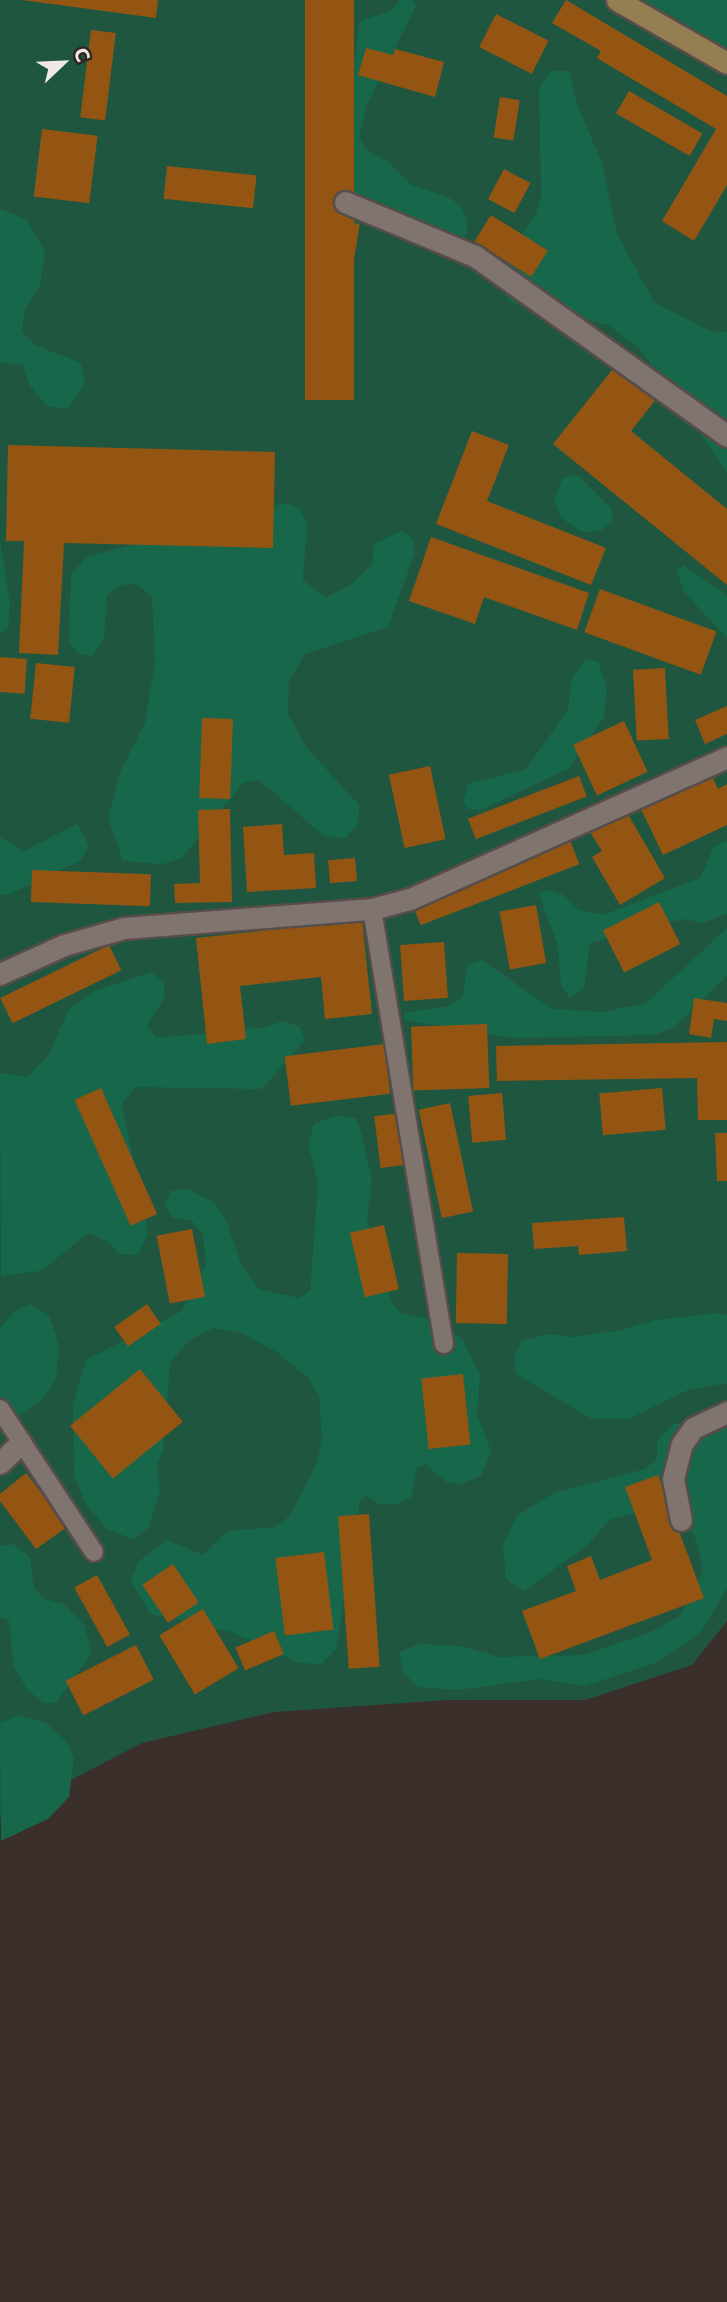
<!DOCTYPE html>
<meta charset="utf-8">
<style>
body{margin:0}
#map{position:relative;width:727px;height:2302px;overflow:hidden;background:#3a2f2b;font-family:Commissioner,sans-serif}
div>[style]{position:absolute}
.green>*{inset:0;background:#1f5640}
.forest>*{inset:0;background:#17674a}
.building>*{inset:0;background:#945513;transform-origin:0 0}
.roads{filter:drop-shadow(2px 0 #574d4a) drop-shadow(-2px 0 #574d4a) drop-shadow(0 2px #574d4a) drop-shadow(0 -2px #574d4a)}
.lane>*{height:18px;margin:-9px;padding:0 9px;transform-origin:9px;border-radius:9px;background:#80746f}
.street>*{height:21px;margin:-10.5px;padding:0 10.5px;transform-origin:10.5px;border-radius:10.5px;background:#80746f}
.secondary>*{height:21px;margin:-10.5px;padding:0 10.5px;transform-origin:10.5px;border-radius:10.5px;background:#967e53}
span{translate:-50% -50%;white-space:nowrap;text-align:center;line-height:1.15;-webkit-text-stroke:5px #302521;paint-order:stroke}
.north{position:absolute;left:28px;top:28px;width:70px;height:70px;-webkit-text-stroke:5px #302521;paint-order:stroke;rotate:67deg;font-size:19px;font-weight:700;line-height:28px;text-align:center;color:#efe8e5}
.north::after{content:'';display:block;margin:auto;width:24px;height:32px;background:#efe8e5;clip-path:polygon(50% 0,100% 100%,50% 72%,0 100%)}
</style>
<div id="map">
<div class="green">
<i style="clip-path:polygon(0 0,604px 0,727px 72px,727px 1400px,699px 1412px,677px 1441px,727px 1581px,727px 1621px,692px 1665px,585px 1700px,448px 1700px,274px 1712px,142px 1743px,0 1817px)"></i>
</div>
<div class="forest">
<i style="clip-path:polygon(400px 0,413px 0,416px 6px,366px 107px,359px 137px,366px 149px,390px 163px,411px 185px,451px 198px,463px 210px,468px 228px,463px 243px,364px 210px,342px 183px,340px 164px,360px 21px,391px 11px)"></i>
<i style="clip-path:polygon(604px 0,727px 0,727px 72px)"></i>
<i style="clip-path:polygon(550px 71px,569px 71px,577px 104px,602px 163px,617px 234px,654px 302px,710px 331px,727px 332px,727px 472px,640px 349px,609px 325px,510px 302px,494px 277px,536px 213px,541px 196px,539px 89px)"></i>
<i style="clip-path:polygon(0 209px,26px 219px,45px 252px,40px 286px,25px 309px,22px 332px,35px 345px,81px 363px,85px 383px,69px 408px,48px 407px,30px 386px,23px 365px,0 362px)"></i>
<i style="clip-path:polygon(579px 476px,611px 508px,613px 520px,601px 531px,582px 532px,561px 518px,554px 501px,563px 477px)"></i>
<i style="clip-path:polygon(284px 503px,299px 508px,307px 523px,303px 580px,326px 597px,351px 585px,372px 564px,374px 544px,401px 531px,412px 538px,415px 552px,388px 627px,305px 654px,289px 681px,288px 714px,306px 747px,359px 805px,358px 825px,345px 838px,324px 836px,259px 780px,243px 783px,182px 858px,162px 864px,123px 861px,108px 818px,121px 770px,145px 723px,155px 662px,152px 597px,135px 583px,119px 586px,107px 595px,104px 639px,92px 656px,79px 654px,69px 642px,71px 574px,87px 557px)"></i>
<i style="clip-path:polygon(0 540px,10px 603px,8px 628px,0 634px)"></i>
<i style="clip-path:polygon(683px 565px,727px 596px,727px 638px,684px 592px,677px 571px)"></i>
<i style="clip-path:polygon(586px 659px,598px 662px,607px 686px,604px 717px,568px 769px,481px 810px,468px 809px,463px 802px,468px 784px,526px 769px,568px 710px,571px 680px)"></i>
<i style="clip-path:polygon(77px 824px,89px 846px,80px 861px,8px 895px,0 894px,0 837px,24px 851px)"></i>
<i style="clip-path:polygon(727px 841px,727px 914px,703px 923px,684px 919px,590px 943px,584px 989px,570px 998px,561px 986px,558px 946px,539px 894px,547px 890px,564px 895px,578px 910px,603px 915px,700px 878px,714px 847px)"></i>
<i style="clip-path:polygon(727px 928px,727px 976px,674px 1027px,655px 1035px,515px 1038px,404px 1020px,404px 1013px,450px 1006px,463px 996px,467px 965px,482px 960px,552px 1009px,602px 1012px,646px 1003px)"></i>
<i style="clip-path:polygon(152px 972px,164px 983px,165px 997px,147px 1025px,157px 1038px,266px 1027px,283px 1021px,300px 1027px,305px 1040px,262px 1089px,135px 1087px,122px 1104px,148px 1233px,138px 1255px,119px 1254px,108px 1242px,89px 1233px,40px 1271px,1px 1276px,0 1073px,27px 1077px,48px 1056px,69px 1009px,94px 991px)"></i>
<i style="clip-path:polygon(337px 1115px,356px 1118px,362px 1135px,372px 1181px,367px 1219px,393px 1305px,401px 1313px,425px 1318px,462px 1339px,480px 1375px,477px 1415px,491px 1451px,482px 1475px,462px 1484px,446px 1482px,425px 1464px,417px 1468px,411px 1498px,397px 1504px,379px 1504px,367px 1496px,360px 1501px,336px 1649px,321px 1664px,299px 1663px,232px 1632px,150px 1614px,131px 1581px,138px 1562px,167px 1540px,203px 1555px,228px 1531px,274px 1527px,290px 1516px,315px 1467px,322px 1440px,319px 1396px,308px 1378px,277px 1352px,239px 1332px,213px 1328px,189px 1341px,170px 1363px,163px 1451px,157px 1463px,160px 1491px,149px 1527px,134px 1539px,108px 1530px,86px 1504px,74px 1476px,73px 1405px,86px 1360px,182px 1311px,206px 1265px,203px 1235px,192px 1221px,172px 1218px,164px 1203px,171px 1191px,188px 1189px,213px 1202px,226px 1220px,241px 1264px,259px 1289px,299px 1298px,310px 1291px,318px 1182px,308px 1145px,314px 1124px)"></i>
<i style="clip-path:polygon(30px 1304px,49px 1316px,59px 1345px,56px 1380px,42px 1399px,9px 1424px,0 1424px,0 1328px,14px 1312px)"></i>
<i style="clip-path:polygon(716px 1313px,727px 1315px,727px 1383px,688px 1390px,629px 1419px,592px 1419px,516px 1374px,514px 1357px,522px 1340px,550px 1334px,573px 1337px,622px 1330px,656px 1320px)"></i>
<i style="clip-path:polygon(727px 1419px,727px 1589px,701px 1632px,656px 1663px,584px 1686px,539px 1679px,458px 1690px,418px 1687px,403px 1672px,399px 1652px,420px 1644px,461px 1646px,500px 1657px,584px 1655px,650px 1632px,680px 1616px,703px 1571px,696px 1540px,675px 1502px,609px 1520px,589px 1544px,524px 1591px,506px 1579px,503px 1545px,517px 1515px,554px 1493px,645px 1469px,657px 1459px,657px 1441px,673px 1424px)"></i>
<i style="clip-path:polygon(14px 1544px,30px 1558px,34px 1588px,45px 1599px,64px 1604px,84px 1625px,92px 1653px,56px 1703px,43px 1703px,27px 1689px,14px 1668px,9px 1621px,0 1617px,0 1546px)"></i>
<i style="clip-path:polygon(19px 1716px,45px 1722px,67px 1742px,74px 1758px,69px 1797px,48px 1819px,1px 1841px,0 1722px)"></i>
</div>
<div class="building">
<i style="clip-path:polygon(22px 0,158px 0,156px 18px)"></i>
<i style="left:305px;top:0;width:49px;height:400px"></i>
<i style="clip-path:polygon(566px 0,727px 96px,727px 185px,694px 241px,662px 221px,716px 129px,597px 58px,601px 51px,552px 23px)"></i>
<i style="left:496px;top:14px;width:59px;height:37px;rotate:27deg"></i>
<i style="left:91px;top:30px;width:25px;height:88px;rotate:7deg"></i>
<i style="clip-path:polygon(366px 48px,393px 55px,395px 49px,444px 62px,435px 97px,358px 75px)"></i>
<i style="left:629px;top:91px;width:85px;height:26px;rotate:30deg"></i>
<i style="left:500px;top:97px;width:20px;height:41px;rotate:9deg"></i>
<i style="left:42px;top:129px;width:56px;height:68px;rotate:7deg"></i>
<i style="left:167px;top:166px;width:90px;height:33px;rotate:6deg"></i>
<i style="left:504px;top:169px;width:30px;height:34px;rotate:28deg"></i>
<i style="left:491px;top:215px;width:67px;height:31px;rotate:32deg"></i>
<i style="left:334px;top:220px;width:26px;height:36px;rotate:9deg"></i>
<i style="clip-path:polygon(616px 365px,657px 398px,631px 431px,727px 509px,727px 585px,553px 444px)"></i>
<i style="clip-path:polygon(472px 431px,509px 445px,487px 501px,606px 548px,591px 585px,436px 524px)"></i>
<i style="clip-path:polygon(8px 445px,275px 452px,273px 548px,64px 543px,58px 655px,19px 653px,24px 541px,6px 541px)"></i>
<i style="clip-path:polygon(431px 537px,589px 593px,577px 630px,484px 597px,475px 624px,409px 601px)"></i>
<i style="left:600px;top:589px;width:124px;height:46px;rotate:20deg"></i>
<i style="left:0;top:657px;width:27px;height:35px;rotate:4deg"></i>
<i style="left:36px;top:663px;width:39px;height:56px;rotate:6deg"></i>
<i style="left:665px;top:668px;width:71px;height:32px;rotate:87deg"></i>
<i style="clip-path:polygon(727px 706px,727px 734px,705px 744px,695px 720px)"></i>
<i style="left:202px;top:718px;width:31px;height:80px;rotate:2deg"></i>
<i style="left:624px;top:721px;width:56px;height:56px;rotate:65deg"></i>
<i style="left:430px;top:766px;width:75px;height:42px;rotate:78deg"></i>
<i style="clip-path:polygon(710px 771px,718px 789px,727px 784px,727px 825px,663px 855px,639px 805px)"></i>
<i style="left:579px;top:776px;width:22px;height:119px;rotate:69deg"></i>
<i style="clip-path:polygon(230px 809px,232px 902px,175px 903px,174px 884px,200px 883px,198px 810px)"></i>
<i style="clip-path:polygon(626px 811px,665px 878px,620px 905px,592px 857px,602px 851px,590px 832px)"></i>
<i style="clip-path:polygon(282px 824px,284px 855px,314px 853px,316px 888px,247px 892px,243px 827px)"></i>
<i style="left:570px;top:840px;width:26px;height:170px;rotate:69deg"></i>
<i style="left:355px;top:858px;width:23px;height:27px;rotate:85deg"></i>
<i style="left:32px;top:870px;width:119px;height:32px;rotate:2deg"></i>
<i style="left:659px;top:902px;width:47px;height:63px;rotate:63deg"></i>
<i style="left:536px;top:905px;width:59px;height:37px;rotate:80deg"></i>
<i style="clip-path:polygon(362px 920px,372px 1014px,325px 1019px,321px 977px,240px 986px,246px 1039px,207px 1044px,196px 938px)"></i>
<i style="left:444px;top:942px;width:56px;height:44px;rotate:86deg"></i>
<i style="left:109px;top:945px;width:28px;height:121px;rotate:64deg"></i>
<i style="clip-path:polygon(694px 998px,727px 1003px,727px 1021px,714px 1019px,711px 1038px,689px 1034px)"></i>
<i style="left:487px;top:1024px;width:64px;height:76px;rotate:88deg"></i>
<i style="clip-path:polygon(727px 1042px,727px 1120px,698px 1120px,697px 1078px,497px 1081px,496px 1046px)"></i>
<i style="left:384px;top:1044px;width:50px;height:100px;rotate:83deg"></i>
<i style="left:101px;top:1088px;width:138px;height:29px;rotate:66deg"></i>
<i style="left:662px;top:1088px;width:42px;height:63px;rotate:85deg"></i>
<i style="left:502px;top:1093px;width:47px;height:34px;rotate:85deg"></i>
<i style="left:450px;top:1103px;width:111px;height:32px;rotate:78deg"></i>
<i style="left:401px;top:1113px;width:52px;height:27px;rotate:83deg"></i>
<i style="clip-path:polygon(715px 1133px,727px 1133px,727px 1181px,717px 1181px)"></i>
<i style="clip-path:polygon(624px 1217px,627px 1251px,579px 1255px,578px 1246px,534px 1249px,532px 1223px)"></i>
<i style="left:384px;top:1225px;width:66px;height:35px;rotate:77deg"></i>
<i style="left:192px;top:1229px;width:69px;height:36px;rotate:79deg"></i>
<i style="left:457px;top:1253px;width:51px;height:70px;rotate:1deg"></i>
<i style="left:147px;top:1304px;width:24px;height:40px;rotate:55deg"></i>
<i style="left:140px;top:1369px;width:68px;height:90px;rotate:51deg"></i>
<i style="left:463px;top:1374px;width:71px;height:42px;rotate:84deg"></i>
<i style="clip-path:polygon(26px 1473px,67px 1527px,36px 1549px,0 1501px,0 1494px)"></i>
<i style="clip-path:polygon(658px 1475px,704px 1598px,540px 1659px,522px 1611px,576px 1591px,567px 1566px,591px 1556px,600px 1580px,652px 1560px,625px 1487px)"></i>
<i style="left:369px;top:1514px;width:153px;height:31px;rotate:86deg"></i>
<i style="left:324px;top:1552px;width:78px;height:49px;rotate:83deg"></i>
<i style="left:173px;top:1564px;width:46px;height:37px;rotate:56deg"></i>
<i style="left:97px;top:1575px;width:68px;height:26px;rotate:61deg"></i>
<i style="left:203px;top:1609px;width:69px;height:51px;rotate:59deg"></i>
<i style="left:274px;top:1631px;width:25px;height:42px;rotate:67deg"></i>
<i style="left:136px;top:1645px;width:39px;height:79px;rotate:63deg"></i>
</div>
<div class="roads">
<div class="lane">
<i style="left:372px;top:909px;width:441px;rotate:80.6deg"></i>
<i style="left:0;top:1409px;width:171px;rotate:56.7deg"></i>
</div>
<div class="street">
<i style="left:345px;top:202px;width:141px;rotate:22.6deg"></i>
<i style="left:475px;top:256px;width:310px;rotate:35.5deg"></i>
<i style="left:0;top:974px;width:70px;rotate:-24.4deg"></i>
<i style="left:64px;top:945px;width:62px;rotate:-15.8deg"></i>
<i style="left:124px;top:928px;width:249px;rotate:-4.4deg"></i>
<i style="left:372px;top:909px;width:39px;rotate:-15deg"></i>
<i style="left:410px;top:899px;width:347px;rotate:-24.1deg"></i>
<i style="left:0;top:1463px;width:29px;rotate:-44deg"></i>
<i style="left:681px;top:1520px;width:42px;rotate:-101deg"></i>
<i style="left:673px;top:1479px;width:36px;rotate:-76deg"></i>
<i style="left:682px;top:1444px;width:19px;rotate:-55deg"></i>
<i style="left:693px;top:1428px;width:38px;rotate:-25deg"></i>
</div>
<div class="secondary">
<i style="left:617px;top:0;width:127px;rotate:29.8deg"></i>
</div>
</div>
<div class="north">С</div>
</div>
